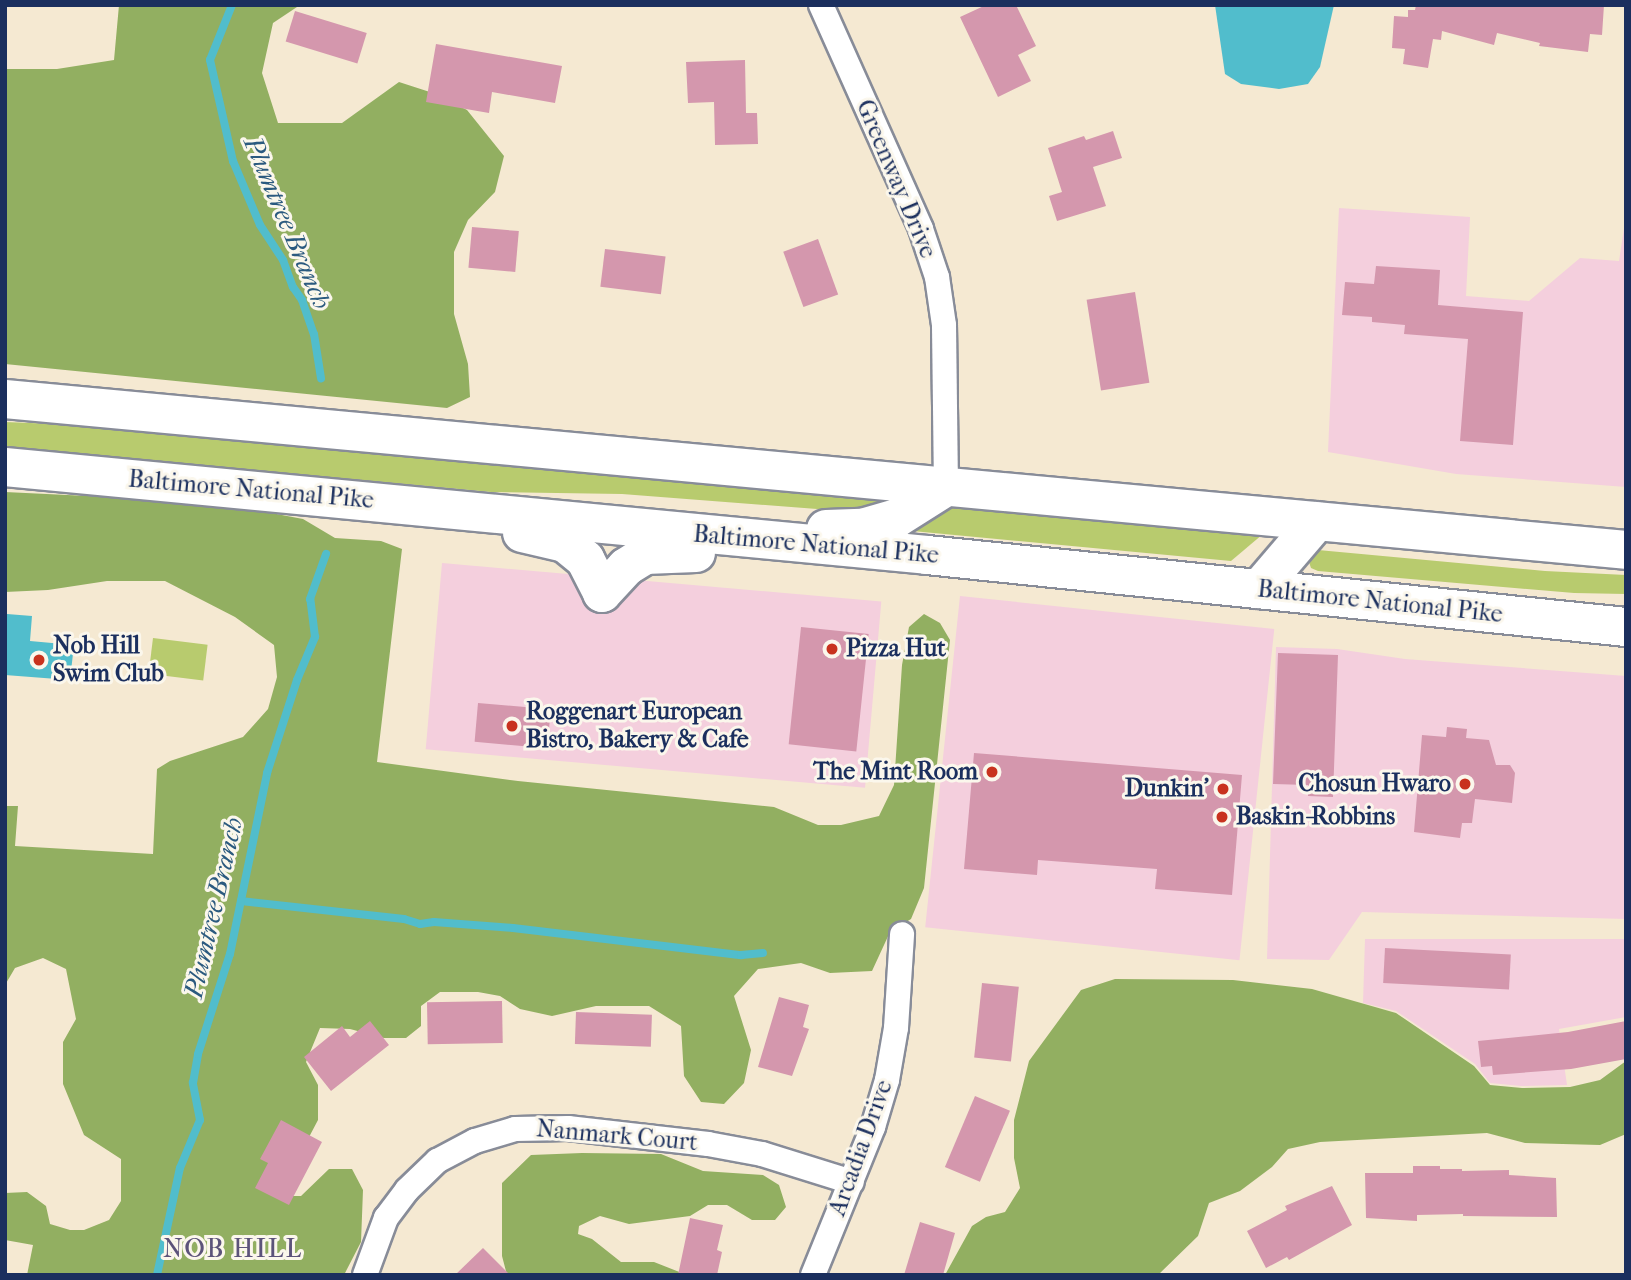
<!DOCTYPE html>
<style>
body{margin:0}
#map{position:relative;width:1631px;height:1280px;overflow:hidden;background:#f5e9d2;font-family:"IM FELL French Canon",serif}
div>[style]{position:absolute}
.built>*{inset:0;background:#f4cfdd;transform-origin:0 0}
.green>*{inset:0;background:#b8cb6e;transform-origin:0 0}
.forest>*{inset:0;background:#92af61}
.water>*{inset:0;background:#51bdcc}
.stream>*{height:8px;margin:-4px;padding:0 4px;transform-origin:4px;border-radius:4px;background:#51bdcc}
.building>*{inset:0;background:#d497ad;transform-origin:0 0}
.roads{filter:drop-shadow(2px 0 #888c98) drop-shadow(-2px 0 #888c98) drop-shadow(0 2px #888c98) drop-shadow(0 -2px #888c98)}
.minor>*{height:24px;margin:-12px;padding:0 12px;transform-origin:12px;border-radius:12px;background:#fff}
.primary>*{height:38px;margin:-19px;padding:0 19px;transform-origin:19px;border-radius:19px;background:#fff}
.dots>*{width:19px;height:19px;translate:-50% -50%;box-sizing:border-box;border:4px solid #fbf7ec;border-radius:50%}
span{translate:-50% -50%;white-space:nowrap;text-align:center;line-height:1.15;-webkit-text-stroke:6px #fbf7ec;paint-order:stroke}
.street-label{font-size:24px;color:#1b2f5e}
.poi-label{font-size:24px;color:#1b2f5e;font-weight:700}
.left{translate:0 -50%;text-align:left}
.right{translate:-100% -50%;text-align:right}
.water-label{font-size:26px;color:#2b5a7f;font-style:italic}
.neighbourhood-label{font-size:26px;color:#5c537a;letter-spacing:2px}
.frame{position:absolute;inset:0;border:7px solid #1b2f5e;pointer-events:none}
</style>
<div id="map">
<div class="built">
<i style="clip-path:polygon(1339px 208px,1470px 217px,1466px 296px,1529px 301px,1580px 258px,1619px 261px,1626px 215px,1626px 487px,1456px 474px,1328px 452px)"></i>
<i style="left:442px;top:563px;width:441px;height:187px;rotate:5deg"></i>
<i style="left:960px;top:596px;width:316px;height:333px;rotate:6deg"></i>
<i style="clip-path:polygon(1276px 647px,1337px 649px,1405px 659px,1626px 676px,1626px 919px,1362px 912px,1329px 960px,1267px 959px)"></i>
<i style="clip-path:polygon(1365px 939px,1626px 939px,1626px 1017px,1559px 1029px,1567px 1085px,1521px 1086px,1490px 1083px,1475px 1064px,1396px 1011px,1363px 1003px)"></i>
</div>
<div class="green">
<i style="clip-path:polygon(5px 422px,107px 426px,895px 500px,856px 512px,622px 494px,491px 492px,5px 447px)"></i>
<i style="clip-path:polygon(942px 503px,1263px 534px,1231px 561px,902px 530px)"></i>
<i style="clip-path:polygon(1318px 550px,1545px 571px,1626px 575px,1626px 594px,1574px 593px,1318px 571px,1311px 568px,1309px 562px)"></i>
<i style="left:153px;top:638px;width:55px;height:36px;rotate:7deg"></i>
</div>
<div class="forest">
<i style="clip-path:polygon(119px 5px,300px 5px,273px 23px,262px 73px,278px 123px,342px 123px,399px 82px,436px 94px,467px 110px,504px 156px,495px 192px,468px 220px,454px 252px,454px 314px,468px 364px,470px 397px,447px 408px,5px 364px,5px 69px,57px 69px,114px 60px)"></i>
<i style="clip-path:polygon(5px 492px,212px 502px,303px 519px,335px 538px,381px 541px,402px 549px,377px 762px,518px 781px,774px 807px,818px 825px,841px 825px,879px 816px,894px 785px,902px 665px,909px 627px,924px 614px,940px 623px,950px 640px,924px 888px,911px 919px,890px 932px,872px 971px,830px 973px,801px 963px,758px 969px,734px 996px,751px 1050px,744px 1083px,724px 1104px,701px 1102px,684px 1076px,681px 1026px,649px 1006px,596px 1006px,552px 1016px,520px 1009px,500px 996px,478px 992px,440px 992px,421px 1006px,421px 1026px,406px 1038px,384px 1038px,350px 1029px,320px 1028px,306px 1062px,318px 1085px,318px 1120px,278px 1196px,301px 1196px,329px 1169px,352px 1169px,363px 1190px,361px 1242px,344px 1275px,27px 1275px,33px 1245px,5px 1240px,5px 1193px,27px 1192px,46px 1206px,50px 1224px,70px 1230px,84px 1230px,109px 1220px,121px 1201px,121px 1159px,84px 1135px,63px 1084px,63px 1042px,76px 1019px,66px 969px,43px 958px,15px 968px,5px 985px,5px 806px,18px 806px,15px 846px,153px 854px,157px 769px,170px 761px,243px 737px,268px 709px,277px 677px,274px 645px,235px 617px,165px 581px,107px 581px,48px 590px,5px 592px)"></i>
<i style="clip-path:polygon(1115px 979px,1233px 980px,1312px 989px,1396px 1013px,1474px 1066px,1490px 1085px,1522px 1088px,1570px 1087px,1600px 1080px,1626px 1061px,1626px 1134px,1600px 1145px,1525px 1143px,1487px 1133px,1320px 1142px,1288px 1149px,1272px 1167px,1240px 1191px,1209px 1203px,1198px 1236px,1158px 1275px,945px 1275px,972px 1226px,986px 1217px,1005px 1212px,1020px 1188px,1014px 1158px,1014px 1120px,1029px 1061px,1081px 990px)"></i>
<i style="clip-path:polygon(582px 1153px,661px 1154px,703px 1171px,763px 1175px,779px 1185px,786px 1207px,775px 1220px,752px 1220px,727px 1205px,708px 1205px,690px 1216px,629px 1224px,600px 1216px,579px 1226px,578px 1234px,592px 1239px,621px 1262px,654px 1262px,687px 1275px,507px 1275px,502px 1256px,502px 1183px,531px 1155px)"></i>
</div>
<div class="water">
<i style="clip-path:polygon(1215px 5px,1334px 5px,1320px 67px,1308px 84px,1279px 89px,1241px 84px,1225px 74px)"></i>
<i style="clip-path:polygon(7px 614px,32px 616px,30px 641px,74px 645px,70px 680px,5px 675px)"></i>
</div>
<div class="stream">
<i style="left:232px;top:5px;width:59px;rotate:111.8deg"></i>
<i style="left:210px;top:60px;width:104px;rotate:77.2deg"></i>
<i style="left:233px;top:161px;width:69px;rotate:67.1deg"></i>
<i style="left:260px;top:225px;width:42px;rotate:56.7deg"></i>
<i style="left:283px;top:260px;width:29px;rotate:70deg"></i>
<i style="left:293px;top:287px;width:16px;rotate:55deg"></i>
<i style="left:302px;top:300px;width:36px;rotate:71deg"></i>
<i style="left:314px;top:334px;width:45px;rotate:81deg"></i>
<i style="left:241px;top:901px;width:164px;rotate:6.3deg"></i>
<i style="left:404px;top:919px;width:17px;rotate:17deg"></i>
<i style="left:420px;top:924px;width:14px;rotate:-8deg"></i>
<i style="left:434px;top:922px;width:79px;rotate:4.3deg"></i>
<i style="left:513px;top:928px;width:230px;rotate:6.8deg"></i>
<i style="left:741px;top:955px;width:22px;rotate:-5deg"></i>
<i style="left:157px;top:1275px;width:109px;rotate:-77.9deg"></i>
<i style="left:180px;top:1168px;width:52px;rotate:-67.4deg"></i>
<i style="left:200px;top:1120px;width:38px;rotate:-101deg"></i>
<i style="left:193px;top:1083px;width:29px;rotate:-80deg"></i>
<i style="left:198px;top:1054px;width:105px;rotate:-72.3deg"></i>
<i style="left:230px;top:954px;width:185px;rotate:-78.4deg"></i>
<i style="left:267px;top:773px;width:98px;rotate:-72.1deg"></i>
<i style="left:297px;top:680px;width:47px;rotate:-67.3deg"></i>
<i style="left:315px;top:637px;width:38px;rotate:-97deg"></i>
<i style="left:310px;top:599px;width:48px;rotate:-70.4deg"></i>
</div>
<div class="building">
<i style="clip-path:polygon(986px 5px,1016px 5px,1036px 46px,1018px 55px,1031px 81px,998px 97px,960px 17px)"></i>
<i style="clip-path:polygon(1416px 5px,1604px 5px,1602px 35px,1590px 34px,1588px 52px,1539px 46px,1540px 43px,1497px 33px,1494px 45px,1442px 31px,1441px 40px,1433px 39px,1428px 68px,1403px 64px,1405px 49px,1392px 48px,1394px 16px,1408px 17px,1408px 10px,1415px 10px)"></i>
<i style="left:295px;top:11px;width:75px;height:32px;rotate:17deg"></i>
<i style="clip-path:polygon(436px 44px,562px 66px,555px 103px,492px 92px,489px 113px,426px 102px)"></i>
<i style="clip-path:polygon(745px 60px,746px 113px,757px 113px,758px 144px,715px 145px,714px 102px,688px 103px,686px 62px)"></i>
<i style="clip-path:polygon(1113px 131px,1122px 158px,1093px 167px,1106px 206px,1057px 221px,1049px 196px,1062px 192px,1048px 148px,1084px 136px,1086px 140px)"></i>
<i style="left:472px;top:227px;width:47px;height:41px;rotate:5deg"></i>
<i style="left:818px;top:239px;width:59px;height:37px;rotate:70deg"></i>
<i style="left:605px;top:249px;width:61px;height:38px;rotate:7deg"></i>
<i style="clip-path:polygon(1376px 266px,1440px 270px,1438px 305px,1523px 312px,1513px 445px,1460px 441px,1468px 339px,1404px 334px,1405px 325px,1372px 322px,1372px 317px,1342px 315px,1345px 282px,1374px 284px)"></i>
<i style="left:1135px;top:292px;width:92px;height:49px;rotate:81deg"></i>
<i style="left:801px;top:627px;width:68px;height:118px;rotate:6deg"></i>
<i style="clip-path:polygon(1278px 653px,1338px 655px,1333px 797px,1308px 796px,1308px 785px,1273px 784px)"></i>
<i style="left:478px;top:703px;width:73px;height:39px;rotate:5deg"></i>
<i style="clip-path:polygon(1447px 727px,1467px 729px,1466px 738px,1489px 740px,1496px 765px,1510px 765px,1515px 773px,1512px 803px,1475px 799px,1472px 823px,1462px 823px,1460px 838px,1414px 832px,1422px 735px,1446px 737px)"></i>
<i style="clip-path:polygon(974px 753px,1242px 775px,1232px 895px,1155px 889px,1157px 869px,1038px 860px,1037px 875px,964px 869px)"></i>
<i style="left:1385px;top:948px;width:126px;height:35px;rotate:3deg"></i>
<i style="left:982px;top:983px;width:37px;height:75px;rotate:6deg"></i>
<i style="clip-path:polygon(779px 997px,809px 1005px,803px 1027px,809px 1029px,792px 1076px,758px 1067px)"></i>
<i style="left:502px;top:1001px;width:42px;height:75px;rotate:89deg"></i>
<i style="left:576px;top:1012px;width:76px;height:32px;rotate:2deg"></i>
<i style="clip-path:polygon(370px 1021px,389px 1045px,331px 1091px,304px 1057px,342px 1026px,350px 1037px)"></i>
<i style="clip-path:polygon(1626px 1021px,1626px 1059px,1571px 1069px,1493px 1075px,1492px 1066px,1481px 1067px,1478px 1041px,1568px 1032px)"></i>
<i style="left:975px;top:1096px;width:38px;height:77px;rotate:23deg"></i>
<i style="clip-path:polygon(281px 1120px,322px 1142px,289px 1205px,255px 1188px,268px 1163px,260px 1159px)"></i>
<i style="clip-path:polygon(1413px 1166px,1440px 1166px,1440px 1169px,1462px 1169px,1462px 1171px,1509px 1170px,1509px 1175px,1556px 1178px,1557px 1217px,1463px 1216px,1463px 1214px,1417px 1215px,1417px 1221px,1366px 1218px,1365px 1173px,1413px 1173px)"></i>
<i style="clip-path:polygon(1332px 1186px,1352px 1225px,1289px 1260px,1287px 1257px,1266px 1268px,1247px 1231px,1287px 1210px,1285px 1206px)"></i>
<i style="clip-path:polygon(690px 1218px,723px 1225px,717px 1250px,722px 1252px,717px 1275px,678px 1275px)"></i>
<i style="clip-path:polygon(920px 1222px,955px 1233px,943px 1275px,904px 1275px)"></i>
<i style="clip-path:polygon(483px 1248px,510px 1275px,455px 1275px)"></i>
</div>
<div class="roads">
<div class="minor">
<i style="left:821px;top:5px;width:245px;rotate:65.9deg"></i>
<i style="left:921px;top:229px;width:51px;rotate:71.6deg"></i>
<i style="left:937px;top:277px;width:49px;rotate:81.7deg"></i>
<i style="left:944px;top:325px;width:162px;rotate:89.3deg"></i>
<i style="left:365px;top:1275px;width:61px;rotate:-69.8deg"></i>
<i style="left:386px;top:1218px;width:35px;rotate:-53deg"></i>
<i style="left:407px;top:1190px;width:42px;rotate:-44deg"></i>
<i style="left:437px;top:1161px;width:43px;rotate:-27.8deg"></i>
<i style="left:475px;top:1141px;width:42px;rotate:-16.7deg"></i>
<i style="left:515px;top:1129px;width:53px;rotate:-1.1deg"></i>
<i style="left:568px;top:1128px;width:141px;rotate:6.5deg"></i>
<i style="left:708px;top:1144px;width:55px;rotate:10.5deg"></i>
<i style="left:762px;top:1154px;width:94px;rotate:17.3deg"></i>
<i style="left:813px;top:1275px;width:160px;rotate:-67.9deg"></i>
<i style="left:873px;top:1127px;width:49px;rotate:-73.4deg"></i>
<i style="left:887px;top:1080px;width:53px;rotate:-80.2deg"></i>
<i style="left:896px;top:1028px;width:94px;rotate:-86.3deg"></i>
</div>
<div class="primary">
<i style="left:5px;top:399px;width:1628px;rotate:5.32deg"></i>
<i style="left:5px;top:467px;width:926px;rotate:5.45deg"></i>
<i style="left:927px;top:555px;width:703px;rotate:5.88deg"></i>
<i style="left:826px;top:529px;width:36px;rotate:-2deg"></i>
<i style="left:862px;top:528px;width:36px;rotate:-16deg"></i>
<i style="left:897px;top:518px;width:58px;rotate:-32.3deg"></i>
<i style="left:522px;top:533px;width:44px;rotate:13.1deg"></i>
<i style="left:565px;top:543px;width:26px;rotate:39deg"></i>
<i style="left:585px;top:559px;width:38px;rotate:63deg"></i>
<i style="left:602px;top:593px;width:35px;rotate:-47deg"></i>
<i style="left:626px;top:567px;width:22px;rotate:-32deg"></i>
<i style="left:645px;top:555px;width:51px;rotate:-2.2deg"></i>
<i style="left:1259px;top:589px;width:89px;rotate:-49.5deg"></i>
</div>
</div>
<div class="dots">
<i style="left:832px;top:649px;background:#c8321e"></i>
<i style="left:39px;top:660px;background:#c8321e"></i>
<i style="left:512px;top:726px;background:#c8321e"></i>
<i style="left:992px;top:772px;background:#c8321e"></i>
<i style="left:1465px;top:784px;background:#c8321e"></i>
<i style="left:1223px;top:789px;background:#c8321e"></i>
<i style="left:1222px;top:817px;background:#c8321e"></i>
</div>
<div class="street-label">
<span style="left:896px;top:179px;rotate:67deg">Greenway Drive</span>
<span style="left:251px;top:490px;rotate:5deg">Baltimore National Pike</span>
<span style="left:816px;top:545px;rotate:5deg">Baltimore National Pike</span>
<span style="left:1380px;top:602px;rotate:6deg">Baltimore National Pike</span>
<span style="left:617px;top:1136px;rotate:5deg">Nanmark Court</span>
<span style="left:861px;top:1148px;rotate:-70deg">Arcadia Drive</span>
</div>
<div class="poi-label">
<span class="left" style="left:53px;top:660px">Nob Hill<br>Swim Club</span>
<span class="left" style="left:846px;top:649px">Pizza Hut</span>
<span class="left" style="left:526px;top:726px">Roggenart European<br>Bistro, Bakery &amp; Cafe</span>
<span class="right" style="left:978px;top:772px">The Mint Room</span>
<span class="right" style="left:1451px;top:784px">Chosun Hwaro</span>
<span class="right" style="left:1209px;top:789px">Dunkin'</span>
<span class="left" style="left:1236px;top:817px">Baskin-Robbins</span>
</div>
<div class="water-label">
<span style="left:287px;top:223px;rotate:67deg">Plumtree Branch</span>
<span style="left:214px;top:908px;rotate:-77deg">Plumtree Branch</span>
</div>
<div class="neighbourhood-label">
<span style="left:233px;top:1249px">NOB HILL</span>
</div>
<div class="frame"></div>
</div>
